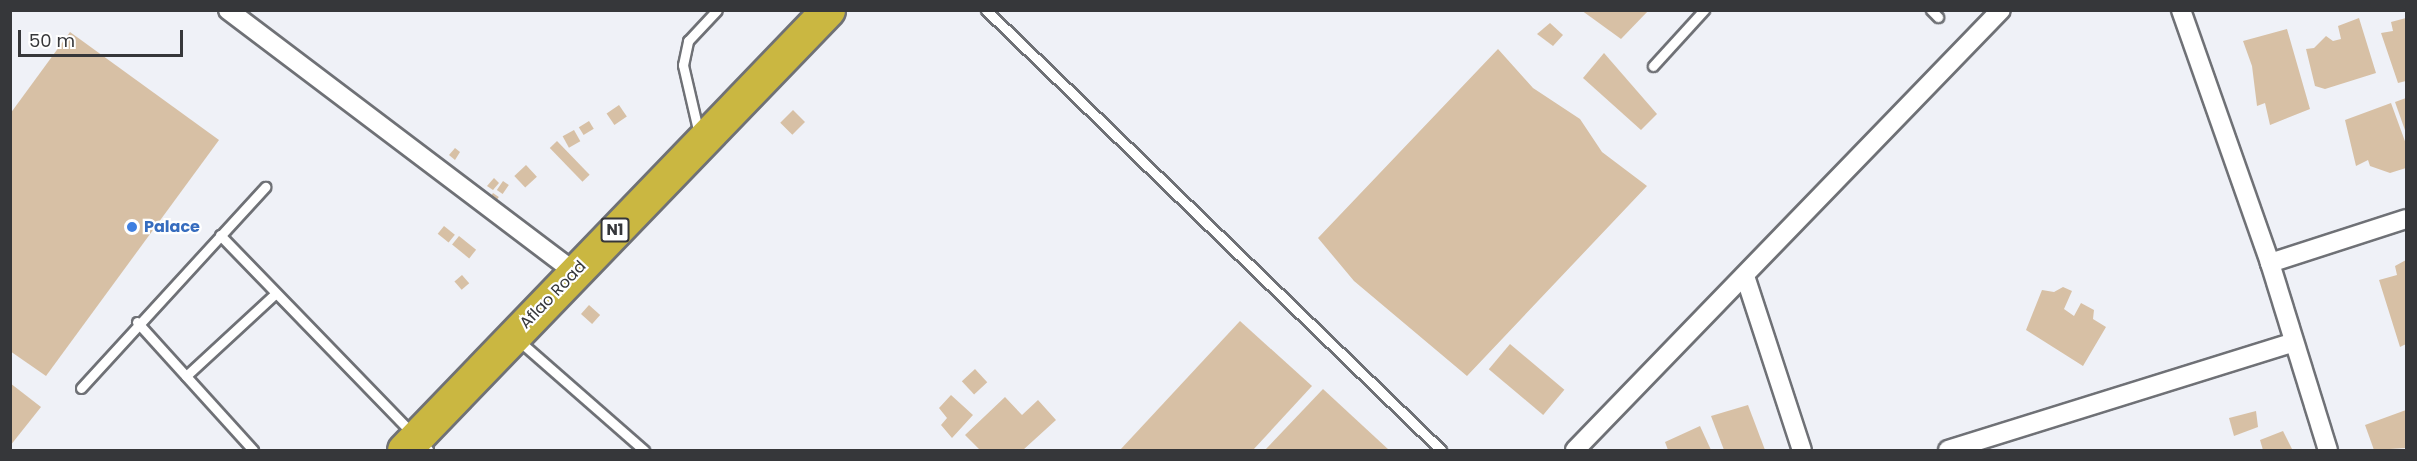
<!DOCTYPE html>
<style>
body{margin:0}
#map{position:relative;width:2417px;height:461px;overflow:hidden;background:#eff1f7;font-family:Poppins,sans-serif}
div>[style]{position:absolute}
.building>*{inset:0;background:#d7c0a5;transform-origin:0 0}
.roads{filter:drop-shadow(2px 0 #6f7176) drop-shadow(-2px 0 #6f7176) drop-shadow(0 2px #6f7176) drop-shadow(0 -2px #6f7176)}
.lane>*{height:9px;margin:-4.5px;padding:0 4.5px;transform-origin:4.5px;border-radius:4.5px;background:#fff}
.street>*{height:18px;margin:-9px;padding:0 9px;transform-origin:9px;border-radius:9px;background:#fff}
.highway>*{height:33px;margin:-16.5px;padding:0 16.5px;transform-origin:16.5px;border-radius:16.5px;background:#cab741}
.dots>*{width:16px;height:16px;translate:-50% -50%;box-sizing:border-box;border:3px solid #fff;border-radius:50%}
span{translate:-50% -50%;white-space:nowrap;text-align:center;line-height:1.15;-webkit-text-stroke:4.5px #fff;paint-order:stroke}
.shield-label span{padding:2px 4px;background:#fff;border:2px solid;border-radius:4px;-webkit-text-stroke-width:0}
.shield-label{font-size:15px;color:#36373a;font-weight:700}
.shop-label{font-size:16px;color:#366cbe;font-weight:700}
.left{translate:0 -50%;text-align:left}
.street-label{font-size:16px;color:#36373a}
.frame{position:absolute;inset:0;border:12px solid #36373a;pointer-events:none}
.scale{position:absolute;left:18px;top:30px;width:165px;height:27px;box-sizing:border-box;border:3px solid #36373a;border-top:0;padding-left:8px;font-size:18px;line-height:21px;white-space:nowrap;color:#36373a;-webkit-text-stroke:4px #fff;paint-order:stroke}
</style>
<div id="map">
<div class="building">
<i style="clip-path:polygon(1581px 10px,1649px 10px,1621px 39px)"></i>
<i style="clip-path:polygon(2359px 18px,2376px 73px,2325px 89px,2315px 86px,2306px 49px,2314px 48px,2326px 36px,2333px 41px,2341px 39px,2338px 26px)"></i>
<i style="clip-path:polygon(2406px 18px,2406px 81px,2398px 83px,2381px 33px,2393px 31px,2391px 22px)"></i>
<i style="clip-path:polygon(1550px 23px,1563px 35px,1553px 46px,1537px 34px)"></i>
<i style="clip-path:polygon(2287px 29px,2310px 109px,2270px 125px,2265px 103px,2257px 106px,2252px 66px,2243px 41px)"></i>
<i style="clip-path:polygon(70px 32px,219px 140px,46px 376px,10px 351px,10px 114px)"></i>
<i style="clip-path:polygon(1498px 49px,1533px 88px,1580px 119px,1602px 152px,1647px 186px,1467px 376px,1354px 281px,1318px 238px)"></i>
<i style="clip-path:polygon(1604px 53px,1657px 114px,1641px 130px,1583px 78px)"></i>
<i style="clip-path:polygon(2406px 98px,2406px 133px,2395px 102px)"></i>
<i style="clip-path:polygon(2391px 103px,2406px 144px,2406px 168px,2390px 173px,2370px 166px,2368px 160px,2356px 166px,2345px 120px)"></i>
<i style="left:619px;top:105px;width:14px;height:15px;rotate:56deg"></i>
<i style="left:793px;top:110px;width:17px;height:18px;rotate:45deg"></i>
<i style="left:589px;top:121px;width:9px;height:12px;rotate:58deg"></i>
<i style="left:574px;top:130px;width:13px;height:13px;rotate:61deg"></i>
<i style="left:557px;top:141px;width:47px;height:10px;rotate:46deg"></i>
<i style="clip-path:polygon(455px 148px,460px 152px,455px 160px,449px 155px)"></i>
<i style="left:526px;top:165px;width:16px;height:16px;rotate:47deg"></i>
<i style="clip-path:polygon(494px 178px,499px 183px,493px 190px,487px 186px)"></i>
<i style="left:503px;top:181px;width:7px;height:11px;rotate:34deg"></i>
<i style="left:493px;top:193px;width:7px;height:7px;rotate:34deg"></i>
<i style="left:444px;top:226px;width:14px;height:10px;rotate:39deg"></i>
<i style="left:459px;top:236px;width:22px;height:11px;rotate:39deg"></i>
<i style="clip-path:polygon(2406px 260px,2406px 344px,2400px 347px,2379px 280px,2397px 275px,2395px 266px)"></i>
<i style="left:462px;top:275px;width:11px;height:10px;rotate:49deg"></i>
<i style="clip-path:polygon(2063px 287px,2072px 291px,2064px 309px,2074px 316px,2081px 303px,2094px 310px,2093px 319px,2106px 327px,2083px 366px,2026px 330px,2042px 290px,2054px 292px)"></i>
<i style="left:589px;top:305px;width:15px;height:12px;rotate:42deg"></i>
<i style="clip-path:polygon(1240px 321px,1312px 386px,1253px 450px,1120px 450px)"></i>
<i style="left:1510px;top:344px;width:71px;height:33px;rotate:40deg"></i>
<i style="left:975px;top:369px;width:18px;height:18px;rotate:47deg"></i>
<i style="clip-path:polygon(10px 383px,41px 407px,10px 446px)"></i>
<i style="clip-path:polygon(1323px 389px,1389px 450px,1265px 450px)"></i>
<i style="clip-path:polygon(951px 395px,973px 415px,952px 438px,941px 425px,947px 418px,939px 408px)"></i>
<i style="clip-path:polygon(1005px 397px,1022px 415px,1038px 400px,1056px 420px,1023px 450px,980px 450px,965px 435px)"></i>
<i style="clip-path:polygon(1748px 405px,1765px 450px,1724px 450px,1711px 416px)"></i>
<i style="clip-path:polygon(2406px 410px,2406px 448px,2374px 450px,2365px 425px)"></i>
<i style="clip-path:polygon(2256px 411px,2258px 427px,2234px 436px,2229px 418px)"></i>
<i style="clip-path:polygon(1700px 426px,1711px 450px,1668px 450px,1665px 442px)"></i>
<i style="clip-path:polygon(2283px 431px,2292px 449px,2263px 450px,2260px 440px)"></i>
</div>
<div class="roads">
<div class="lane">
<i style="left:986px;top:10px;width:633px;rotate:44.04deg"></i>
<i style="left:1931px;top:10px;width:10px;rotate:45deg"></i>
<i style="left:1653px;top:66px;width:76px;rotate:-47.7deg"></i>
<i style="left:699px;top:134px;width:71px;rotate:-103.1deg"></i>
<i style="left:683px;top:65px;width:25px;rotate:-78deg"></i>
<i style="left:688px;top:41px;width:42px;rotate:-46.9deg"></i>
<i style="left:220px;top:235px;width:299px;rotate:45.9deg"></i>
<i style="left:137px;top:322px;width:173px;rotate:47.8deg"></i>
<i style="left:517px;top:339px;width:169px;rotate:41.2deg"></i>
<i style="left:186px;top:376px;width:122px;rotate:-42.7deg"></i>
<i style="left:81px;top:388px;width:273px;rotate:-47.5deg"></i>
</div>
<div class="street">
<i style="left:228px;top:10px;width:434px;rotate:37.1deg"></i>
<i style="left:2181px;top:10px;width:268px;rotate:70.6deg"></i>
<i style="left:2270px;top:263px;width:196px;rotate:72.8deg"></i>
<i style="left:2270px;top:263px;width:143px;rotate:-17.9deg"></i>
<i style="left:1745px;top:276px;width:183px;rotate:71.9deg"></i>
<i style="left:1575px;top:450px;width:612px;rotate:-45.93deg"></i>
<i style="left:1948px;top:450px;width:362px;rotate:-17.3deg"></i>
</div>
<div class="highway">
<i style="left:404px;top:450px;width:611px;rotate:-46.06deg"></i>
</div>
</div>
<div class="dots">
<i style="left:132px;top:227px;background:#3f7fe0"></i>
</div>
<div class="shield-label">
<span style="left:615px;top:230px">N1</span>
</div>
<div class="shop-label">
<span class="left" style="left:144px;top:227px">Palace</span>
</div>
<div class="street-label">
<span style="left:553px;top:295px;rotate:-46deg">Aflao Road</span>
</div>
<div class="frame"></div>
<div class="scale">50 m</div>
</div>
